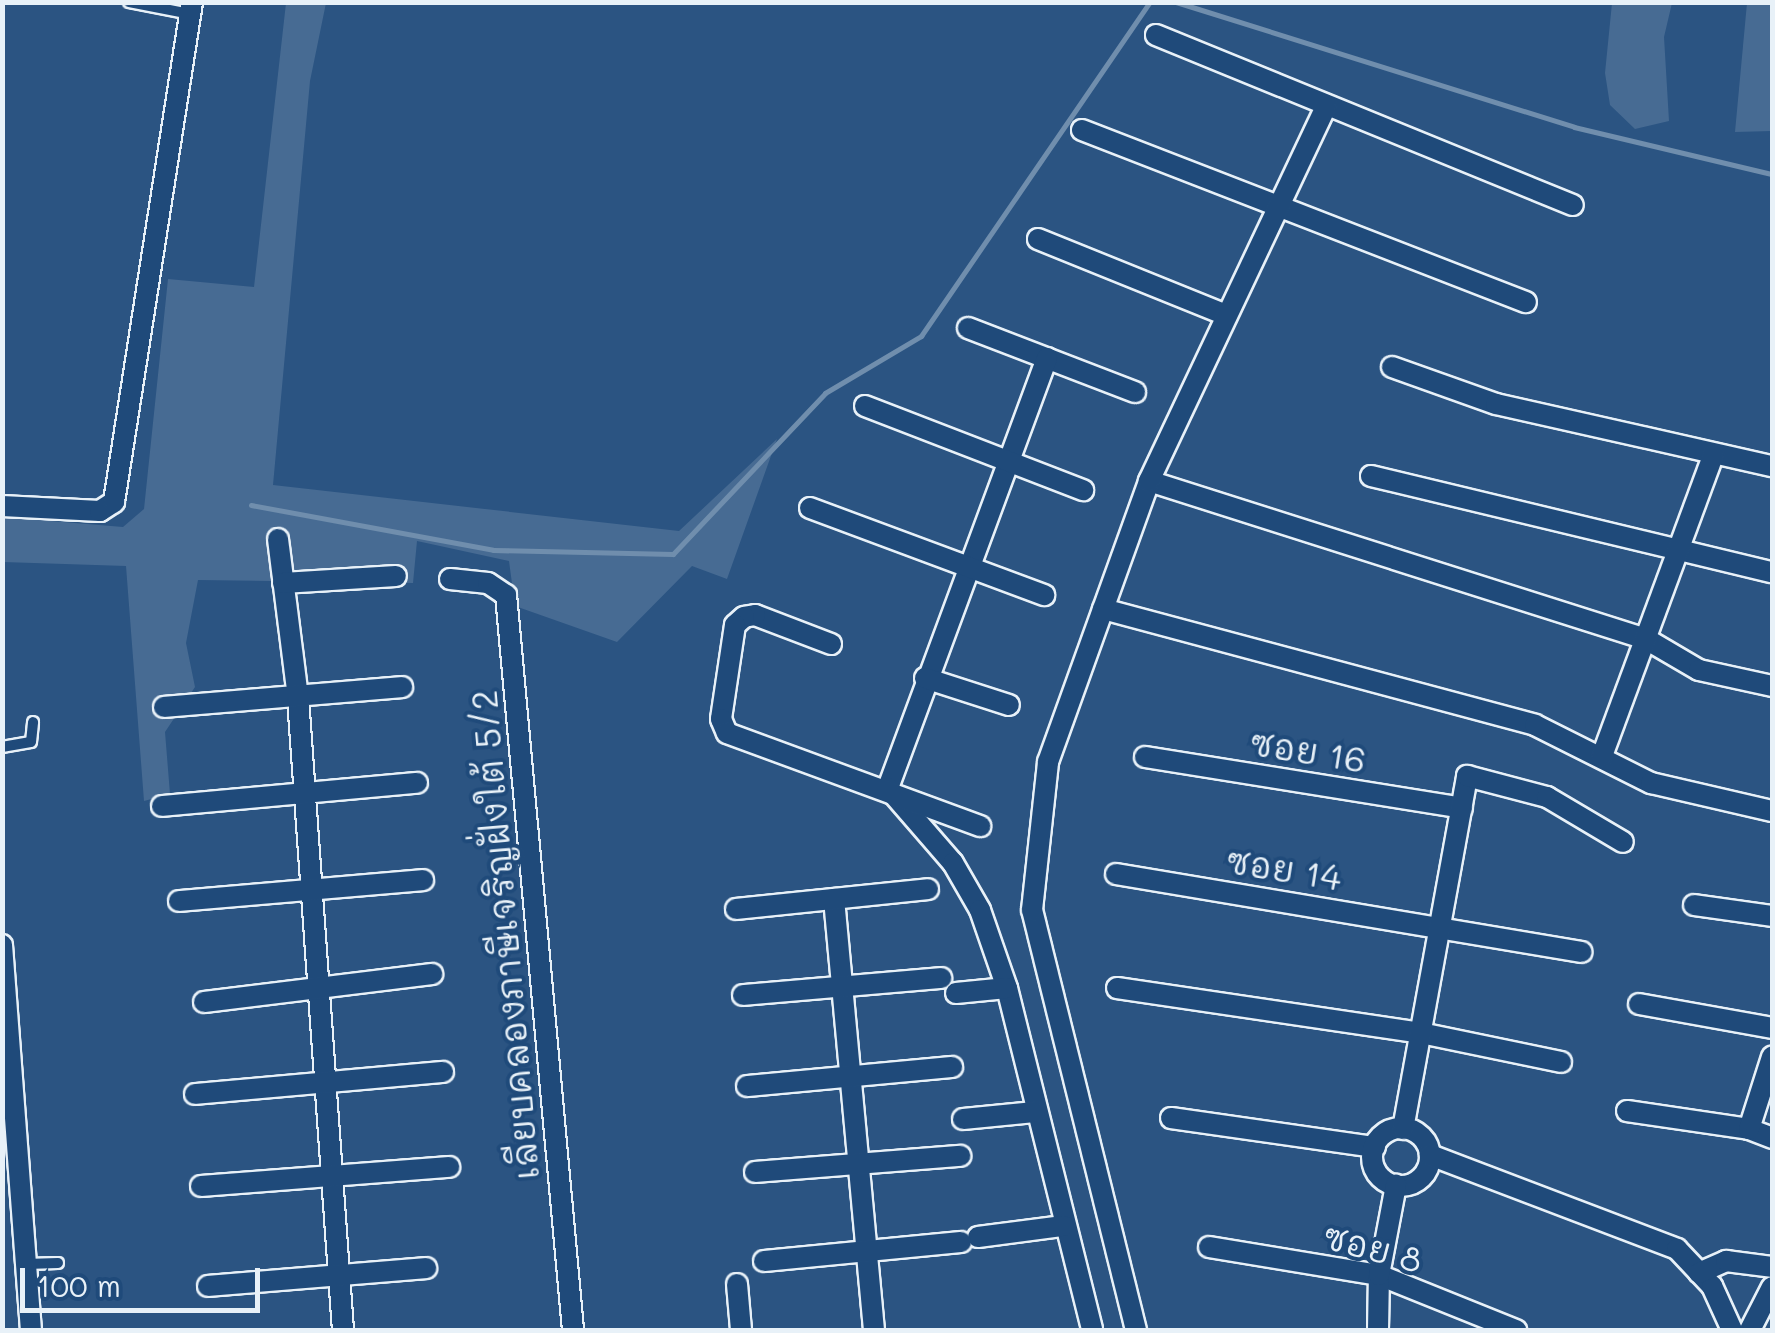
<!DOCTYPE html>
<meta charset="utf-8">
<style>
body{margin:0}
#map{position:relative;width:1775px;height:1333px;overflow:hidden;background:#2b5482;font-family:Mali,"Playpen Sans Thai",sans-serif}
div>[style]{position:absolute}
.green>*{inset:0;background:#476b93}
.stream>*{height:5px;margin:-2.5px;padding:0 2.5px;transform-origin:2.5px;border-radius:2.5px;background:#708ead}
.roads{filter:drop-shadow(2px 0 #e8f1f8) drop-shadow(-2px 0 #e8f1f8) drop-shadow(0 2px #e8f1f8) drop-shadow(0 -2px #e8f1f8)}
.lane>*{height:10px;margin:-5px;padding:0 5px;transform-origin:5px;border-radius:5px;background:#1f4a7a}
.street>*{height:20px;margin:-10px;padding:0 10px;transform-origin:10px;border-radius:10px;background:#1f4a7a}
.street>.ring{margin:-10px;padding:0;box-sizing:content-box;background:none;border:20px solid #1f4a7a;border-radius:50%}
span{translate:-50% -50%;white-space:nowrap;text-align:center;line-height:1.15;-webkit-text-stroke:8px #1f4a7a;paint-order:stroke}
.street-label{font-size:35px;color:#e8f1f8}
.frame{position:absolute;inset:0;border:5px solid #e8f1f8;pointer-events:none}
.scale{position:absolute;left:20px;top:1268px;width:240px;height:45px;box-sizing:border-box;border:5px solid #e8f1f8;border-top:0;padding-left:12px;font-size:30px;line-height:35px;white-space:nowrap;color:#e8f1f8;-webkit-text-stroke:8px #1f4a7a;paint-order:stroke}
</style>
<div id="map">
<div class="green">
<i style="clip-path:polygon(286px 3px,326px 3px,310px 81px,273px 485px,679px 531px,777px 439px,727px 579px,692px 566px,617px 642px,515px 606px,509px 561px,417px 541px,413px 583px,198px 580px,186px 643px,195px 687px,165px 732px,170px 794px,144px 801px,126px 566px,3px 562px,3px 517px,123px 527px,144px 509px,168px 279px,254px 287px)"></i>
<i style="clip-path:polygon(1612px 3px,1672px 3px,1664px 37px,1669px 121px,1635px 129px,1610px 105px,1605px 73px)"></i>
<i style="clip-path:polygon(1747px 3px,1772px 3px,1772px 131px,1735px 132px)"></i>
</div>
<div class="stream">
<i style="left:1176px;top:2px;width:417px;rotate:17.4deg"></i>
<i style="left:1574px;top:127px;width:204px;rotate:13.4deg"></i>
<i style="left:251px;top:505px;width:246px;rotate:10.5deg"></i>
<i style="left:493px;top:550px;width:180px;rotate:1.3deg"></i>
<i style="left:673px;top:554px;width:221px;rotate:-46.6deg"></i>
<i style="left:825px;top:393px;width:112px;rotate:-30.7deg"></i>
<i style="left:921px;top:336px;width:405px;rotate:-55.6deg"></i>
</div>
<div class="roads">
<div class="lane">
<i style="left:129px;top:2px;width:62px;rotate:11.1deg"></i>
<i style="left:2px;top:747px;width:29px;rotate:-10deg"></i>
<i style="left:31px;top:742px;width:20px;rotate:-84deg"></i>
<i style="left:26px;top:1264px;width:32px;rotate:-2deg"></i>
</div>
<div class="street">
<i style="left:1156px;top:35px;width:450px;rotate:22.2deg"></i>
<i style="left:1082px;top:130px;width:476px;rotate:21.2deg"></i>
<i style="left:1038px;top:239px;width:201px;rotate:22deg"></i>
<i style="left:968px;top:328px;width:179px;rotate:21deg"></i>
<i style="left:1047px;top:358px;width:458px;rotate:110.3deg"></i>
<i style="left:888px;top:788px;width:99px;rotate:49.1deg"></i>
<i style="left:953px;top:863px;width:54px;rotate:60.1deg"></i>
<i style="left:980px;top:910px;width:83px;rotate:70.9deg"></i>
<i style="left:1007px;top:988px;width:352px;rotate:76deg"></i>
<i style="left:1392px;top:367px;width:110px;rotate:19.6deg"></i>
<i style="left:1496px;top:404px;width:283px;rotate:12.7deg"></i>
<i style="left:865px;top:406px;width:234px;rotate:21.1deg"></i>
<i style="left:1371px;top:476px;width:412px;rotate:13.5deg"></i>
<i style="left:1149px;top:481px;width:522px;rotate:17.64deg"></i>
<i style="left:1646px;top:639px;width:61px;rotate:30.3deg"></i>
<i style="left:1699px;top:670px;width:75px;rotate:12.4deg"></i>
<i style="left:2px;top:506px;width:98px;rotate:2.9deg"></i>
<i style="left:100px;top:511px;width:17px;rotate:-33deg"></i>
<i style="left:114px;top:502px;width:506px;rotate:-81.13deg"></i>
<i style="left:810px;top:508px;width:250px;rotate:20.4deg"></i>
<i style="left:278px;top:539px;width:160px;rotate:82.8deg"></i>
<i style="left:298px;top:698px;width:634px;rotate:85.93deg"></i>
<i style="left:450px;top:579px;width:38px;rotate:6deg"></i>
<i style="left:488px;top:583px;width:22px;rotate:34deg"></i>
<i style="left:506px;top:595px;width:738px;rotate:84.79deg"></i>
<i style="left:283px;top:583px;width:113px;rotate:-3.5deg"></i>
<i style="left:1103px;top:609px;width:447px;rotate:15deg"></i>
<i style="left:1535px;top:725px;width:130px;rotate:26.6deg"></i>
<i style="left:1651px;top:783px;width:124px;rotate:13deg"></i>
<i style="left:831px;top:644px;width:81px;rotate:-159.1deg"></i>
<i style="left:755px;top:615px;width:11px;rotate:170deg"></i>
<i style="left:744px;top:617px;width:12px;rotate:138deg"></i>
<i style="left:735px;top:625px;width:95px;rotate:98.5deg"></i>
<i style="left:721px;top:719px;width:15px;rotate:67deg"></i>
<i style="left:727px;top:733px;width:270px;rotate:20.2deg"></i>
<i style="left:925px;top:678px;width:88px;rotate:17.8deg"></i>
<i style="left:164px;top:707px;width:239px;rotate:-4.8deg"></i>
<i style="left:1602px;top:756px;width:322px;rotate:-69.7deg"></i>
<i style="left:1145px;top:757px;width:321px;rotate:9.1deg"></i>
<i style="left:162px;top:806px;width:256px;rotate:-5.2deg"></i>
<i style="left:1116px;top:874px;width:472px;rotate:9.5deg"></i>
<i style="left:834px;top:899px;width:433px;rotate:84.7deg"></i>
<i style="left:179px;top:901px;width:245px;rotate:-4.9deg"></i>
<i style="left:1694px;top:905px;width:79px;rotate:8deg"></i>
<i style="left:736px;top:909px;width:193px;rotate:-5.9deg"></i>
<i style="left:2px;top:945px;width:386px;rotate:85.7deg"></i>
<i style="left:1117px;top:988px;width:307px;rotate:8.4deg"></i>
<i style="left:1421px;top:1033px;width:143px;rotate:11.7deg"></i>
<i style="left:956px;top:993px;width:51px;rotate:-5.6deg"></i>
<i style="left:743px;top:995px;width:199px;rotate:-4.9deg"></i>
<i style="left:204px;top:1002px;width:230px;rotate:-7deg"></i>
<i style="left:1639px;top:1004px;width:135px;rotate:10.2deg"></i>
<i style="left:747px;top:1086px;width:206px;rotate:-5.3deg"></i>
<i style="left:195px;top:1094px;width:249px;rotate:-5.1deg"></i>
<i style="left:1627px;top:1111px;width:123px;rotate:8.4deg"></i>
<i style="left:1749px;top:1129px;width:25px;rotate:21deg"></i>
<i style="left:1171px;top:1118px;width:206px;rotate:8.1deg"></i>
<i style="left:963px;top:1119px;width:72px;rotate:-5.6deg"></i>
<i class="ring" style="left:1372px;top:1128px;width:38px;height:38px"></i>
<i style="left:1403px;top:1129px;width:359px;rotate:-79.7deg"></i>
<i style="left:1467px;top:776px;width:83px;rotate:14.7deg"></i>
<i style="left:1547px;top:797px;width:88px;rotate:30.6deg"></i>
<i style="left:1749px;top:1129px;width:76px;rotate:-72.3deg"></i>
<i style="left:1430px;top:1155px;width:264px;rotate:20.8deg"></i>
<i style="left:1677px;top:1249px;width:51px;rotate:46.6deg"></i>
<i style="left:1712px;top:1286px;width:48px;rotate:65.6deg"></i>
<i style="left:755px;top:1172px;width:206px;rotate:-4.5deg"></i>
<i style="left:201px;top:1186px;width:249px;rotate:-4.4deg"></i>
<i style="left:978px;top:1237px;width:86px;rotate:-7.4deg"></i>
<i style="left:1209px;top:1247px;width:172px;rotate:9.4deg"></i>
<i style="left:1379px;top:1275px;width:148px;rotate:21.9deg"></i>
<i style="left:764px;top:1261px;width:198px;rotate:-5.5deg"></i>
<i style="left:1699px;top:1273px;width:30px;rotate:-24deg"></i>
<i style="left:1726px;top:1261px;width:46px;rotate:7.4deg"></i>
<i style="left:737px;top:1284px;width:46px;rotate:85deg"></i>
<i style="left:208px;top:1286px;width:219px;rotate:-4.7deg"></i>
<i style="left:1136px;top:1330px;width:433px;rotate:-103.9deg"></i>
<i style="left:1032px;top:910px;width:149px;rotate:-83.8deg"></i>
<i style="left:1048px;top:762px;width:299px;rotate:-70.2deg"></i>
<i style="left:1149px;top:481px;width:415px;rotate:-64.7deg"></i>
<i style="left:1378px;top:1330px;width:55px;rotate:-89deg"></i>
<i style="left:1379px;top:1275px;width:92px;rotate:-79.3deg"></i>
<i style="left:1750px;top:1330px;width:48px;rotate:-62.9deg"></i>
</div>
</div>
<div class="street-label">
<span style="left:1308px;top:750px;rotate:9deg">ซอย 16</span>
<span style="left:1284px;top:868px;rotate:9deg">ซอย 14</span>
<span style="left:504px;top:935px;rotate:-95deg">เลียบคลองภาษีเจริญฝั่งใต้ 5/2</span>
<span style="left:1373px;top:1247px;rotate:15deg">ซอย 8</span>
</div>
<div class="frame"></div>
<div class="scale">100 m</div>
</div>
